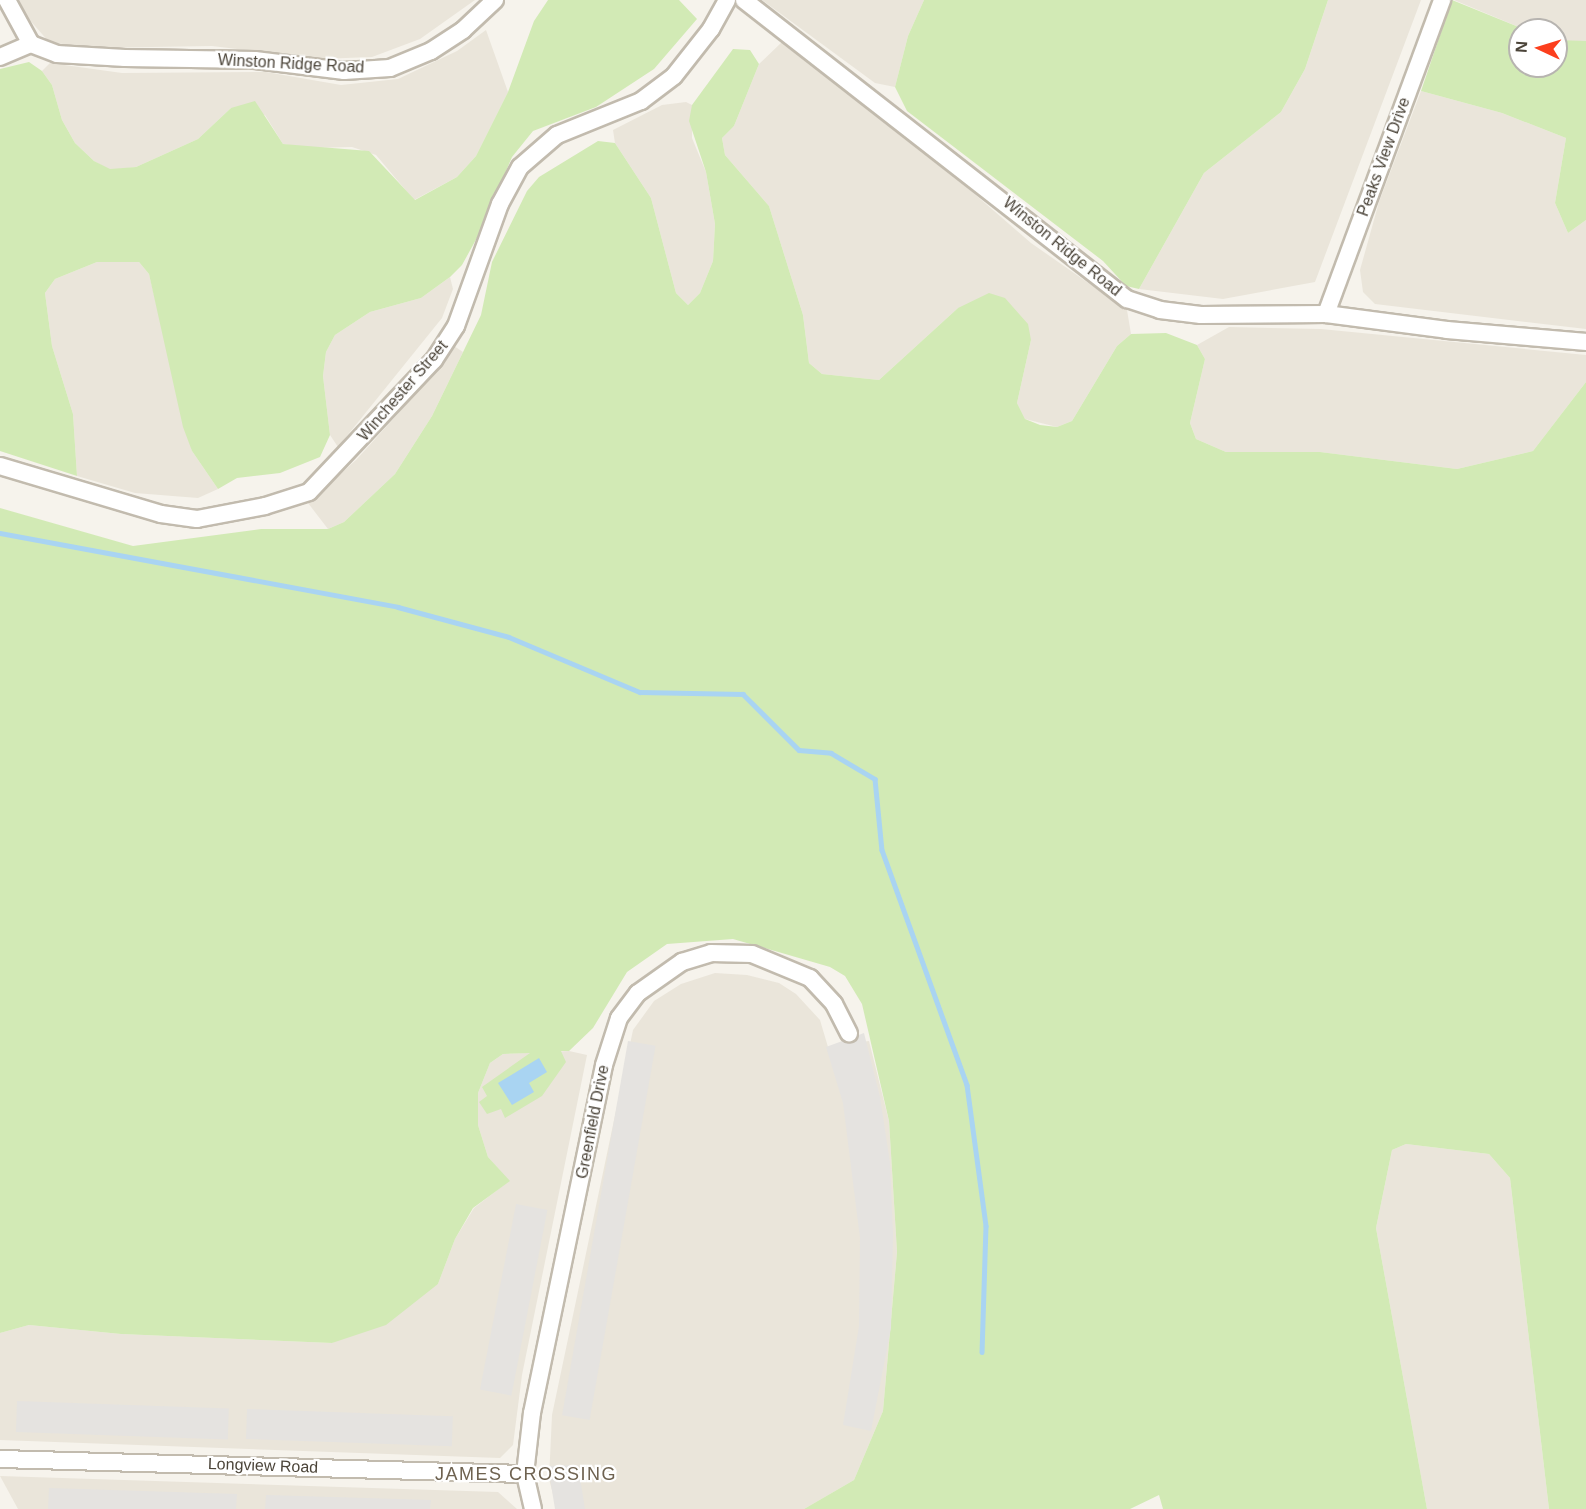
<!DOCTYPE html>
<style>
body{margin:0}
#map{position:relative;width:1586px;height:1509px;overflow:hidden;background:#f6f3ec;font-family:Helvetica,sans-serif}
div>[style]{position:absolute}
.residential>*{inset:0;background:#eae5da}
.green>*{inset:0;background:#d2eab5}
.parking>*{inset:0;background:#e5e3e0;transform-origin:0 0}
.water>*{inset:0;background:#a9d4f2}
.stream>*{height:4.5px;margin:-2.25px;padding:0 2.25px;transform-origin:2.25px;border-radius:2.25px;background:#a9d4f2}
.roads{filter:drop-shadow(2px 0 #c2bbae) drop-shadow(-2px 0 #c2bbae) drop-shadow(0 2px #c2bbae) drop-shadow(0 -2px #c2bbae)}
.minor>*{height:16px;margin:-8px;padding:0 8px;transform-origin:8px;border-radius:8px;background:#fff}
span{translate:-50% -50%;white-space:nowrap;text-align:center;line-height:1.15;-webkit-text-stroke:4.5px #fff;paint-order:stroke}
.street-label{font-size:16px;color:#4b4439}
.neighbourhood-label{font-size:18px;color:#6e6250;letter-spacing:1.5px}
.north{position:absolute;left:1508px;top:18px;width:60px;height:60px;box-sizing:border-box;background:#fff;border:2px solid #b7b4b0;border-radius:50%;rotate:274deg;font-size:16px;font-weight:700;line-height:24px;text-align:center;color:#4b4439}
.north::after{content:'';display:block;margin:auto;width:21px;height:27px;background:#fc3f1d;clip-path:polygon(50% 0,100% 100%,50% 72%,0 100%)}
</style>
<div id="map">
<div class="residential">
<i style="clip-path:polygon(19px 0,475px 0,420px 39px,372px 57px,319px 59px,212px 46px,91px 48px,49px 42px,28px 18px)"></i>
<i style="clip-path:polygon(762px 0,924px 0,908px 36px,895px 87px,875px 83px)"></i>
<i style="clip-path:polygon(1328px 0,1421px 0,1315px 282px,1223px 299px,1139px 289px,1204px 173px,1281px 112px,1305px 69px)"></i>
<i style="clip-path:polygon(1454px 0,1586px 0,1586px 41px,1562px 42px,1556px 40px,1556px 30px,1526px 30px)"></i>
<i style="clip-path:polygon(486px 30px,508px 92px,476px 156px,457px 177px,414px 200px,376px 155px,352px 147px,308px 148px,283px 144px,265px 115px,231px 108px,198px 139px,136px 167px,110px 170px,94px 161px,75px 143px,62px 120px,52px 85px,42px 71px,50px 63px,122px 73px,266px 72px,341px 85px,398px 79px,457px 51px)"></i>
<i style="clip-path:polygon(782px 42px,955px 177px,1031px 243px,1127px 310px,1131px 334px,1117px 346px,1072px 421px,1057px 427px,1025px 419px,1017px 403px,1031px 340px,958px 308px,879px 380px,822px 374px,809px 363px,803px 315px,769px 206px,725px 155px,722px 138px,734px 126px,759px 64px)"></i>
<i style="clip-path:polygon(1421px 91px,1502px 113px,1566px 138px,1555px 203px,1568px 233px,1586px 220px,1586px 329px,1375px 304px,1363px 292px,1360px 270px,1379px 202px)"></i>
<i style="clip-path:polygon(686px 102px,692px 105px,692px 138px,706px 172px,715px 224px,713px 261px,700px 293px,688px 305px,676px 293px,651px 198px,615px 143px,613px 130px,662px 105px)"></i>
<i style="clip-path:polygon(97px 262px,139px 262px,149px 274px,192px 451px,218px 489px,198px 498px,135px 493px,77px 476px,73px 414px,52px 346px,45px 293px,55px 279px)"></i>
<i style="clip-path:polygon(450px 277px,453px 289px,442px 318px,338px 447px,330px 435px,323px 376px,326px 352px,335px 335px,370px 312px,421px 298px)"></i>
<i style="clip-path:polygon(1229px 327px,1321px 329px,1586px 355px,1586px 382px,1533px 451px,1457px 469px,1320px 452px,1226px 452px,1196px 439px,1190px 423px,1205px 359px,1197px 345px)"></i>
<i style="clip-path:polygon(451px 344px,463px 352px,432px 416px,395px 474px,344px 522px,328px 529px,308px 503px,356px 460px,405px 406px)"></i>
<i style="clip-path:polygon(715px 973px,747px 975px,779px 983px,796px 994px,820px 1020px,828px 1047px,869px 1041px,889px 1121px,897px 1252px,883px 1411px,854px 1480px,804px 1509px,557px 1509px,549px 1479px,552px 1415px,633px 1030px,654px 1001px,681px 984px)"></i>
<i style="clip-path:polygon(569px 1051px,587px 1055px,522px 1375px,513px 1445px,500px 1458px,0 1440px,0 1333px,29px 1325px,121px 1334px,332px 1343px,438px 1284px,455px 1239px,474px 1208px,509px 1181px,488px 1157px,478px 1125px,478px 1093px,490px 1063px,503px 1054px)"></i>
<i style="clip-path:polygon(1406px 1144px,1489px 1154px,1510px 1178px,1549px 1509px,1427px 1509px,1376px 1228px,1392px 1150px)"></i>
<i style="clip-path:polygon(0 1476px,498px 1492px,517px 1509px,18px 1509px)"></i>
</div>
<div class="green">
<i style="clip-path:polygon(548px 0,679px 0,697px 19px,654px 69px,596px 107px,533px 131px,512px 157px,478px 236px,462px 265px,450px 277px,421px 298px,370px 312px,335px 335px,326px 352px,323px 376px,330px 435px,320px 457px,280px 473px,237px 478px,218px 489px,192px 451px,183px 427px,149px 274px,139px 262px,97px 262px,55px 279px,45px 293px,52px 346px,73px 414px,77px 476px,0 451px,0 69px,29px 62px,42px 71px,52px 85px,62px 120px,75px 143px,94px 161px,110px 169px,136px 167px,198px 139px,231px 108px,255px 101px,283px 144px,369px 151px,415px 200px,457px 177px,476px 156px,508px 92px,534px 21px)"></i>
<i style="clip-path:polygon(924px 0,1328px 0,1305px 69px,1281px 112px,1204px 173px,1139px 289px,1126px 286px,1103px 261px,907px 111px,895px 87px,908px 36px)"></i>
<i style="clip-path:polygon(1452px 0,1526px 30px,1520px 30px,1520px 66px,1556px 66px,1556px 40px,1586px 41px,1586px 220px,1568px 233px,1555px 203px,1566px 138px,1502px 113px,1421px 91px)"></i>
<i style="clip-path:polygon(733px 49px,750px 50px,759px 64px,734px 126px,722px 138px,725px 155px,769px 206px,803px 315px,809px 363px,822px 374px,879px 380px,958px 308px,989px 293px,1005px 298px,1028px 324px,1031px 340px,1017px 403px,1025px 419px,1040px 425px,1057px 427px,1072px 421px,1117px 346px,1131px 334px,1166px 333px,1197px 345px,1205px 359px,1190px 423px,1196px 439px,1226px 452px,1320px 452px,1457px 469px,1533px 451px,1586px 382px,1586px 1509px,1549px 1509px,1510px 1178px,1489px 1154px,1406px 1144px,1392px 1150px,1376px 1228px,1427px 1509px,1163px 1509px,1159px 1495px,1130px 1509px,804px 1509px,854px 1480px,883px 1411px,897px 1252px,889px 1121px,862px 1004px,845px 976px,830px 967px,733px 939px,667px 944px,627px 972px,593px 1028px,569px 1051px,561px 1051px,566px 1062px,542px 1096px,505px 1118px,501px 1109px,487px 1114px,479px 1102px,487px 1096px,482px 1087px,530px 1053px,503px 1054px,490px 1063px,478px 1093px,478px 1125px,488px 1157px,510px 1181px,473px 1208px,455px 1239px,438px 1284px,386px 1325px,332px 1343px,121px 1334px,29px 1325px,0 1333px,0 508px,133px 546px,261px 529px,328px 529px,344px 522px,395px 474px,432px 416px,481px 315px,492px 262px,527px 191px,539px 177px,598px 141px,615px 143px,651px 198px,676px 293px,688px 305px,700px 293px,713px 261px,715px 224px,706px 172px,689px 121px,692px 105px)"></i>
</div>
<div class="parking">
<i style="clip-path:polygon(864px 1033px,880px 1097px,890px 1163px,893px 1234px,891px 1328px,871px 1431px,843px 1425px,859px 1326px,860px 1238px,843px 1103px,826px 1047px)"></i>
<i style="left:628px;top:1041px;width:28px;height:380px;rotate:10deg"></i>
<i style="left:516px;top:1204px;width:32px;height:189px;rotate:11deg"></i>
<i style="left:17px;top:1401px;width:212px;height:31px;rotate:2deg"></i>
<i style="left:247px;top:1409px;width:206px;height:30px;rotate:2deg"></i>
<i style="clip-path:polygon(578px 1465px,585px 1509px,555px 1509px,548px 1466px)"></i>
<i style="clip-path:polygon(49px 1488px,237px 1494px,236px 1509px,48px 1509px)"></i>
<i style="clip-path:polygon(266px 1495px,431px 1500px,430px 1509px,265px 1509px)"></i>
</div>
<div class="water">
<i style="clip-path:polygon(539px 1058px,547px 1072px,529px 1083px,534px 1092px,512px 1105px,498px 1083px)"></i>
</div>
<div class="stream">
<i style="left:0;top:533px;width:405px;rotate:10.5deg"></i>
<i style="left:398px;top:607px;width:115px;rotate:15.1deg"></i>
<i style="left:509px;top:637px;width:142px;rotate:22.8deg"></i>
<i style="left:640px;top:692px;width:103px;rotate:1.1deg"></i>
<i style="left:743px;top:694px;width:79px;rotate:45deg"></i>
<i style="left:799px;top:750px;width:32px;rotate:5deg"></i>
<i style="left:831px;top:753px;width:51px;rotate:30.6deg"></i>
<i style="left:875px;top:779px;width:71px;rotate:84.4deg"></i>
<i style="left:882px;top:850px;width:250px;rotate:70.1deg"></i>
<i style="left:967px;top:1085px;width:142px;rotate:82.3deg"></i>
<i style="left:986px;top:1226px;width:126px;rotate:91.8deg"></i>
</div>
<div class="roads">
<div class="minor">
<i style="left:7px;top:0;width:50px;rotate:61.4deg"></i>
<i style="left:744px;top:0;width:486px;rotate:38deg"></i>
<i style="left:1127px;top:299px;width:35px;rotate:18deg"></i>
<i style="left:1160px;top:310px;width:41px;rotate:7deg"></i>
<i style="left:1201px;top:315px;width:125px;rotate:-0.5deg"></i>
<i style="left:1326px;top:314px;width:122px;rotate:7.5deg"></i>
<i style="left:1447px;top:330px;width:140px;rotate:4.9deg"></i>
<i style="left:31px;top:44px;width:28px;rotate:21deg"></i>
<i style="left:57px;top:54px;width:68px;rotate:3.4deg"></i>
<i style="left:125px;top:58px;width:130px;rotate:0.9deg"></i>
<i style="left:255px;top:60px;width:90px;rotate:7deg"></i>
<i style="left:344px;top:71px;width:46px;rotate:-3.7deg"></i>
<i style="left:390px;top:68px;width:44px;rotate:-22.5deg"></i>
<i style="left:431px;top:51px;width:38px;rotate:-33deg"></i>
<i style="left:463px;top:30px;width:44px;rotate:-43.2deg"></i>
<i style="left:0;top:57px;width:34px;rotate:-23deg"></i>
<i style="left:1326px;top:314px;width:335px;rotate:-69.7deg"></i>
<i style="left:0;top:466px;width:168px;rotate:16.6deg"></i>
<i style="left:161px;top:514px;width:36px;rotate:8deg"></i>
<i style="left:197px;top:519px;width:69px;rotate:-10.8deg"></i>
<i style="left:265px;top:506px;width:46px;rotate:-17.7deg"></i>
<i style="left:309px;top:492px;width:182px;rotate:-46.6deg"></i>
<i style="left:434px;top:360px;width:40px;rotate:-57.1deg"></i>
<i style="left:456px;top:326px;width:130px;rotate:-70.2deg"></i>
<i style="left:500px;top:204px;width:42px;rotate:-61.6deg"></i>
<i style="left:520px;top:167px;width:49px;rotate:-40.9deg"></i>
<i style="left:557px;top:135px;width:91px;rotate:-22deg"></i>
<i style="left:641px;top:101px;width:41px;rotate:-37.1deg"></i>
<i style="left:674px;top:76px;width:60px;rotate:-51.8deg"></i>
<i style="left:711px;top:29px;width:33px;rotate:-61deg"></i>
<i style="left:0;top:1459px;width:525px;rotate:1.64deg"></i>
<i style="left:533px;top:1509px;width:36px;rotate:-103deg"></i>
<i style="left:525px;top:1474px;width:61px;rotate:-83.5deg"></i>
<i style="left:532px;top:1413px;width:355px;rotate:-78.3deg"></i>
<i style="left:604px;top:1065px;width:49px;rotate:-72.3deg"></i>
<i style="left:619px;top:1018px;width:31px;rotate:-53deg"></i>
<i style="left:638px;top:993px;width:54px;rotate:-35.2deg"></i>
<i style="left:682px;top:962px;width:30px;rotate:-17deg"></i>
<i style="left:711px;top:953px;width:41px;rotate:1.4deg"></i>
<i style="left:752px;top:954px;width:63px;rotate:22.5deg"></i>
<i style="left:810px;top:978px;width:35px;rotate:47deg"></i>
<i style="left:834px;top:1004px;width:33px;rotate:63deg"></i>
</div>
</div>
<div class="street-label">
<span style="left:291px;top:64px;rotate:3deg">Winston Ridge Road</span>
<span style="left:1384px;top:157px;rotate:-70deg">Peaks View Drive</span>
<span style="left:1062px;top:247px;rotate:39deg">Winston Ridge Road</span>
<span style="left:403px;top:391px;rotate:-49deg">Winchester Street</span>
<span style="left:593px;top:1122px;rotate:-79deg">Greenfield Drive</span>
<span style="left:263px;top:1466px;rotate:2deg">Longview Road</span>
</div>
<div class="neighbourhood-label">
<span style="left:526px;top:1474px">JAMES CROSSING</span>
</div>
<div class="north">N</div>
</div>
